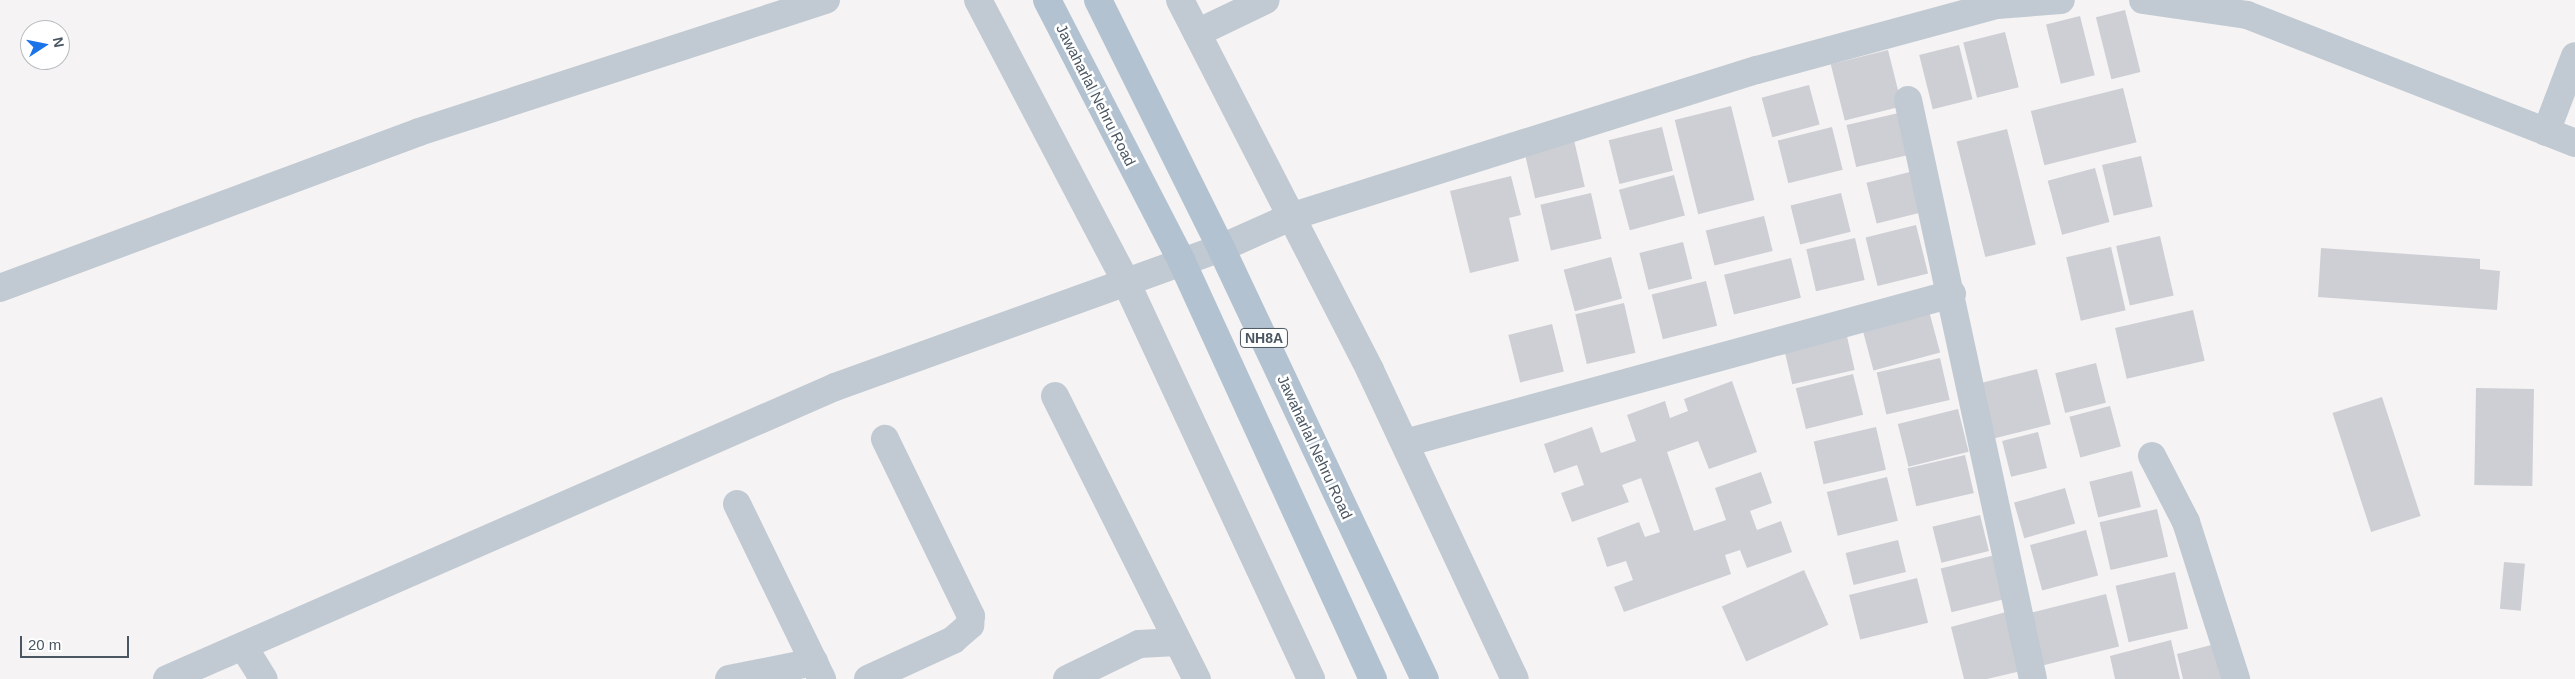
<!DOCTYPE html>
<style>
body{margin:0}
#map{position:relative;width:2575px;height:679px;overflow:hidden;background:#f5f3f3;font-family:Arial,sans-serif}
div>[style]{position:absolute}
.building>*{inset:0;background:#cdcfd5;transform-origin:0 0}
.minor>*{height:28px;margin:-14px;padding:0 14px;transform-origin:14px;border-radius:14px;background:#c1cad2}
.major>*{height:28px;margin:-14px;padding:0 14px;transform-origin:14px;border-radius:14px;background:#b3c2d1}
span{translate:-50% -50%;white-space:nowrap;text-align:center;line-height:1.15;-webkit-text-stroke:5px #fff;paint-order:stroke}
.shield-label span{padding:1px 4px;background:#fff;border:1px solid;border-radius:4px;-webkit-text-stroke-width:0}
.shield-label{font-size:14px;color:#4a5661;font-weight:700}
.street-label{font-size:15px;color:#4a5661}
.north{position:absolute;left:20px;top:20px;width:50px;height:50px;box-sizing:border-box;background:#fff;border:1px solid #b7bbc0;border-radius:50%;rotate:79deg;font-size:14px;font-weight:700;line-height:20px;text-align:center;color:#4a5661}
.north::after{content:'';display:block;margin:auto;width:18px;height:22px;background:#1a73e8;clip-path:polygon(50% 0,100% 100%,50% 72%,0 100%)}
.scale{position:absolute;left:20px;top:636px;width:109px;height:22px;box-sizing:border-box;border:2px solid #4a5661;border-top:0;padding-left:6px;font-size:15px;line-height:18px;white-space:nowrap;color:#4a5661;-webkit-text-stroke:4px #fff;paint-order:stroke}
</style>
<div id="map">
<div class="building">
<i style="left:2125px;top:10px;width:64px;height:30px;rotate:76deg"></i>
<i style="left:2080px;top:16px;width:61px;height:35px;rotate:76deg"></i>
<i style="left:2005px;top:32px;width:57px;height:43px;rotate:76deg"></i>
<i style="left:1959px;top:45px;width:56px;height:41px;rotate:76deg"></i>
<i style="left:1888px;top:50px;width:58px;height:59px;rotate:76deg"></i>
<i style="left:1809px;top:85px;width:41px;height:49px;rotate:75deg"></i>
<i style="left:2123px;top:88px;width:56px;height:95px;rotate:76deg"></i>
<i style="left:1731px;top:106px;width:97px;height:58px;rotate:76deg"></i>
<i style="left:1903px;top:112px;width:43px;height:58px;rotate:77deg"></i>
<i style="left:1662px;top:127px;width:45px;height:55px;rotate:76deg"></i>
<i style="left:1832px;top:127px;width:44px;height:56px;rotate:76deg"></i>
<i style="left:2007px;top:129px;width:119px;height:52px;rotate:76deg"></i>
<i style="left:1574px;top:140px;width:48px;height:51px;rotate:77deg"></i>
<i style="left:2141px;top:156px;width:52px;height:40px;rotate:77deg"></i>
<i style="left:2095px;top:168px;width:56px;height:49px;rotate:75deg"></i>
<i style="left:1914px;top:171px;width:42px;height:49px;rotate:76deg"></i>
<i style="left:1674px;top:175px;width:42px;height:57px;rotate:75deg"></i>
<i style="clip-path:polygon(1511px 176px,1521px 215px,1509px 218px,1519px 261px,1470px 273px,1450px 191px)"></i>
<i style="left:1591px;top:193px;width:47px;height:52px;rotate:77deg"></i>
<i style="left:1841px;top:193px;width:40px;height:52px;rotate:76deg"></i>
<i style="left:1764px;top:216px;width:36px;height:60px;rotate:76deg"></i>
<i style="left:1916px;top:225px;width:50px;height:52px;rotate:76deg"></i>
<i style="left:2160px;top:236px;width:61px;height:45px;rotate:77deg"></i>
<i style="left:1855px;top:238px;width:43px;height:50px;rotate:77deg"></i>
<i style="left:1683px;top:242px;width:38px;height:45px;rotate:76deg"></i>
<i style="left:2111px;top:247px;width:65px;height:46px;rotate:77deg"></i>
<i style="clip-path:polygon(2321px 248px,2480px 259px,2480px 269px,2500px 271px,2497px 310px,2318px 297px)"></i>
<i style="left:1611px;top:257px;width:43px;height:49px;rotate:75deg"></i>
<i style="left:1791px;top:258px;width:41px;height:69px;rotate:76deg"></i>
<i style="left:1706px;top:281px;width:46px;height:56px;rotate:76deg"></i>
<i style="left:1624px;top:303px;width:51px;height:50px;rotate:77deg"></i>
<i style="left:2193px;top:310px;width:52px;height:80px;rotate:77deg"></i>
<i style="left:1929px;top:311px;width:43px;height:69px;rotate:75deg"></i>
<i style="left:1552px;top:324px;width:49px;height:45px;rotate:76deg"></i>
<i style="left:1845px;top:328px;width:43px;height:64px;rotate:77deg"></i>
<i style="left:1940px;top:358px;width:43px;height:65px;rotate:77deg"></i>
<i style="left:2096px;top:363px;width:41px;height:42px;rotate:76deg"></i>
<i style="left:2037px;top:369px;width:57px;height:63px;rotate:76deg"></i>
<i style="left:1853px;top:374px;width:42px;height:59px;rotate:76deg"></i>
<i style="clip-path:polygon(1732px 381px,1757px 452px,1709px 469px,1698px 441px,1667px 452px,1694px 531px,1726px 520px,1715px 488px,1761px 472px,1772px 503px,1750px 511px,1757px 530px,1781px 521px,1792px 552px,1747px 568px,1740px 550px,1725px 555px,1731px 574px,1624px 612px,1614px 587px,1633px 580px,1626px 561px,1607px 567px,1597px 538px,1639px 522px,1645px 537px,1660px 532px,1641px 478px,1622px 485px,1629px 502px,1572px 522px,1561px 493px,1584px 485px,1577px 465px,1554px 473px,1544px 444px,1592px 427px,1601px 453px,1636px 441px,1627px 415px,1665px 401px,1670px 418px,1688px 411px,1684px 399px)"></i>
<i style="left:2476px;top:388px;width:58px;height:97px;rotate:1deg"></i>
<i style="left:2382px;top:397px;width:125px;height:52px;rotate:72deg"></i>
<i style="left:2110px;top:406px;width:42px;height:42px;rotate:75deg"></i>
<i style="left:1958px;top:409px;width:44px;height:62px;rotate:76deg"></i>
<i style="left:1876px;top:427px;width:44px;height:64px;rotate:77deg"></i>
<i style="left:2038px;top:432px;width:37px;height:37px;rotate:76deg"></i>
<i style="left:1965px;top:455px;width:39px;height:59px;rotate:77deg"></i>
<i style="left:2132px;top:471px;width:37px;height:44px;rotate:76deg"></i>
<i style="left:1887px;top:477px;width:45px;height:62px;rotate:76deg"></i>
<i style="left:2065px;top:488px;width:37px;height:53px;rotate:74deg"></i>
<i style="left:2157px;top:509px;width:49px;height:59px;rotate:77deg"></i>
<i style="left:1980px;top:515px;width:37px;height:49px;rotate:76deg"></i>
<i style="left:2086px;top:530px;width:47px;height:58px;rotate:75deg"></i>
<i style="left:1898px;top:540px;width:33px;height:54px;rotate:76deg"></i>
<i style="left:1995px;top:555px;width:45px;height:56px;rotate:76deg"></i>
<i style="left:2504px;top:562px;width:21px;height:47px;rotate:5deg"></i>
<i style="left:1804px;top:570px;width:60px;height:90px;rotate:66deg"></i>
<i style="left:2175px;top:572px;width:58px;height:61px;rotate:77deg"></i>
<i style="left:1917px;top:578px;width:46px;height:70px;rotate:76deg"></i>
<i style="left:2106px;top:594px;width:54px;height:81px;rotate:76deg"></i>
<i style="clip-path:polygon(2006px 612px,2021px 671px,1987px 679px,1964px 679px,1951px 627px)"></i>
<i style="clip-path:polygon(2171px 640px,2180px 679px,2115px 679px,2110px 656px)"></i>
<i style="clip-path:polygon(2215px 644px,2224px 679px,2183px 679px,2177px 654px)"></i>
</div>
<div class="minor">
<i style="left:978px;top:0;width:318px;rotate:62.3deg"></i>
<i style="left:1126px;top:282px;width:438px;rotate:65deg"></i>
<i style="left:1180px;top:0;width:416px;rotate:62.8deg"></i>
<i style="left:1370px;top:370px;width:341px;rotate:64.9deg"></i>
<i style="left:2143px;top:0;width:105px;rotate:8.2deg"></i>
<i style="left:2247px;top:15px;width:352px;rotate:21.3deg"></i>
<i style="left:1197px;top:33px;width:76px;rotate:-25.6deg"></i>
<i style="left:1908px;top:100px;width:592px;rotate:77.82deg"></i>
<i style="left:2546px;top:132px;width:81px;rotate:-69.1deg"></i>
<i style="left:0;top:288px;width:447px;rotate:-20.4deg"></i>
<i style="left:419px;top:132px;width:428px;rotate:-18deg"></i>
<i style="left:1055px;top:396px;width:317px;rotate:63.4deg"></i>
<i style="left:1405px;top:443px;width:567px;rotate:-15.24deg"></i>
<i style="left:2152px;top:456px;width:74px;rotate:62.7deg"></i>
<i style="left:2186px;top:522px;width:165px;rotate:72.3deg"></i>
<i style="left:737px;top:504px;width:195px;rotate:64.1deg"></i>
<i style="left:243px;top:646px;width:39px;rotate:58deg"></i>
<i style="left:167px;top:679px;width:729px;rotate:-23.61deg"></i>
<i style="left:835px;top:387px;width:410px;rotate:-19.8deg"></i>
<i style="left:1221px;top:248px;width:79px;rotate:-24deg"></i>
<i style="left:1293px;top:216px;width:486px;rotate:-17.5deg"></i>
<i style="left:1757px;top:70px;width:249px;rotate:-15.2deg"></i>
<i style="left:1997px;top:5px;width:64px;rotate:-4.5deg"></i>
<i style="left:729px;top:679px;width:87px;rotate:-11.3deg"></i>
<i style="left:868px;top:679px;width:94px;rotate:-24.6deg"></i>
<i style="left:953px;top:640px;width:23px;rotate:-41deg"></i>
<i style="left:970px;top:625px;width:9px;rotate:-84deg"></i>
<i style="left:971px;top:616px;width:197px;rotate:-115.9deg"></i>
<i style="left:1067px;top:679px;width:80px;rotate:-25.9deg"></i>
<i style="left:1139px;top:644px;width:38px;rotate:-3deg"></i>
</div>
<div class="major">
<i style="left:1047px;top:0;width:295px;rotate:62.7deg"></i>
<i style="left:1182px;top:262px;width:459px;rotate:65.4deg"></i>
<i style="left:1098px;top:0;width:277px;rotate:63.6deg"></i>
<i style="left:1221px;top:248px;width:477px;rotate:64.7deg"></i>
</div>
<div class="shield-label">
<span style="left:1264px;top:338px">NH8A</span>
</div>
<div class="street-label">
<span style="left:1096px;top:95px;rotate:63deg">Jawaharlal Nehru Road</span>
<span style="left:1315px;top:447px;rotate:65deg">Jawaharlal Nehru Road</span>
</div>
<div class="north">N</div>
<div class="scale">20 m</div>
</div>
